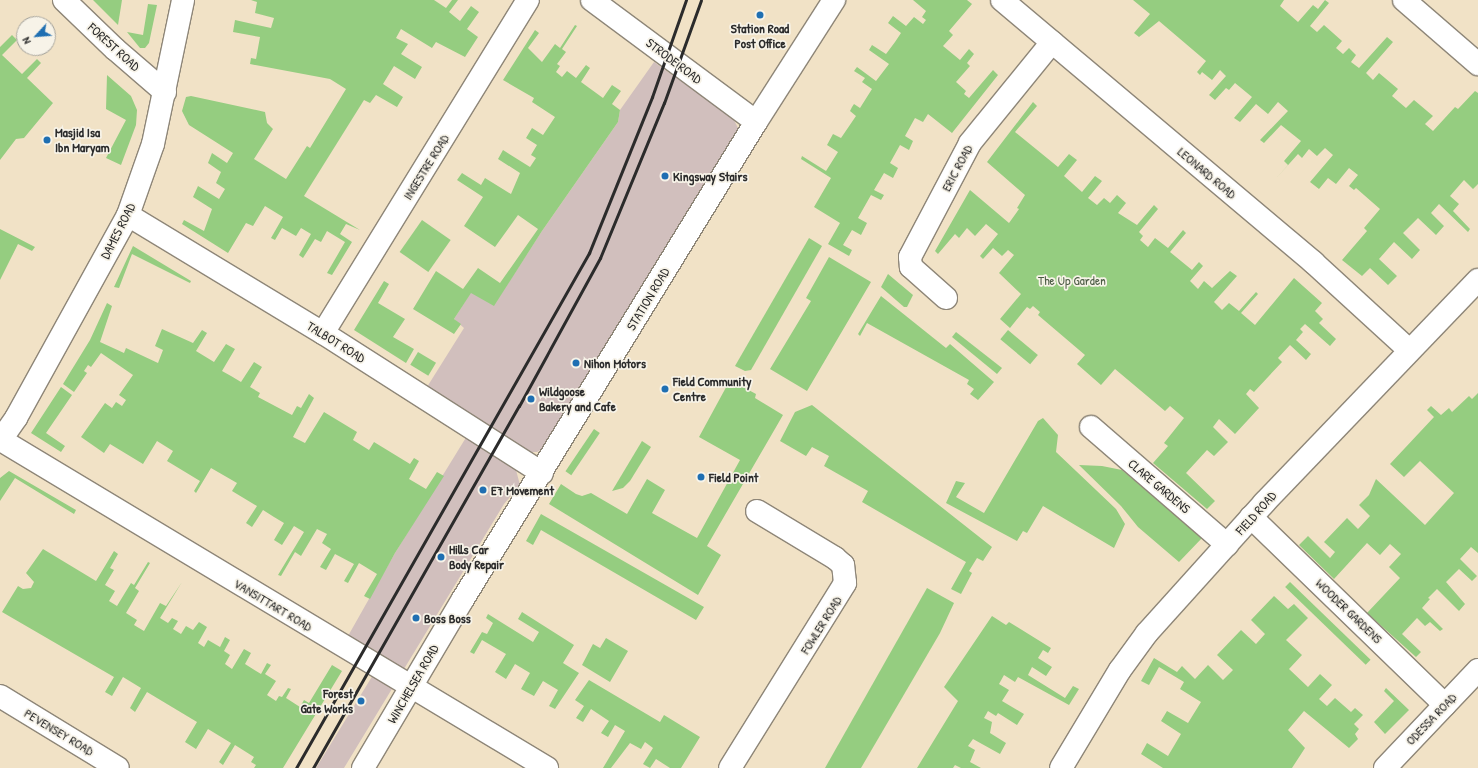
<!DOCTYPE html>
<style>
body{margin:0}
#map{position:relative;width:1478px;height:768px;overflow:hidden;background:#f1e2c6;font-family:"Patrick Hand",sans-serif}
div>[style]{position:absolute}
.industrial>*{inset:0;background:#d1bfbd}
.green>*{inset:0;background:#95cd80;transform-origin:0 0}
.roads{filter:drop-shadow(1px 0 #8e8678) drop-shadow(-1px 0 #8e8678) drop-shadow(0 1px #8e8678) drop-shadow(0 -1px #8e8678)}
.minor>*{height:22px;margin:-11px;padding:0 11px;transform-origin:11px;border-radius:11px;background:#fff}
.secondary>*{height:22px;margin:-11px;padding:0 11px;transform-origin:11px;border-radius:11px;background:#fff}
.rail>*{height:3px;margin:-1.5px;padding:0 1.5px;transform-origin:1.5px;border-radius:1.5px;background:#2b2b2b}
.dots>*{width:11px;height:11px;translate:-50% -50%;box-sizing:border-box;border:2px solid #f7f3e8;border-radius:50%}
span{translate:-50% -50%;white-space:nowrap;text-align:center;line-height:1.15;-webkit-text-stroke:3.5px #f7f3e8;paint-order:stroke}
.poi-label{font-size:13px;color:#2b2b2b;font-weight:700}
.left{translate:0 -50%;text-align:left}
.right{translate:-100% -50%;text-align:right}
.street-label{font-size:13px;color:#2b2b2b}
.park-label{font-size:13px;color:#4b5c44}
.north{position:absolute;left:16px;top:16px;width:40px;height:40px;box-sizing:border-box;background:#f7f3e8;border:1px solid #a5a39c;border-radius:50%;rotate:244deg;font-size:11px;font-weight:700;line-height:16px;text-align:center;color:#2b2b2b}
.north::after{content:'';display:block;margin:auto;width:14px;height:18px;background:#1f6fb2;clip-path:polygon(50% 0,100% 100%,50% 72%,0 100%)}
</style>
<div id="map">
<div class="industrial">
<i style="clip-path:polygon(654px 62px,733px 118px,739px 130px,546px 447px,537px 452px,529px 452px,516px 470px,520px 485px,504px 504px,344px 768px,316px 768px,384px 657px,348px 636px,395px 553px,478px 418px,427px 387px,464px 328px,454px 319px,471px 292px,494px 305px,542px 231px,618px 122px,620px 110px)"></i>
</div>
<div class="green">
<i style="clip-path:polygon(93px 0,122px 0,118px 25px)"></i>
<i style="clip-path:polygon(251px 0,434px 0,446px 8px,452px 0,458px 0,449px 12px,460px 21px,471px 6px,479px 12px,467px 29px,478px 37px,465px 57px,436px 42px,432px 48px,401px 29px,396px 38px,408px 44px,401px 54px,422px 67px,415px 79px,394px 66px,383px 84px,403px 97px,397px 107px,376px 95px,370px 103px,364px 100px,304px 196px,360px 230px,346px 224px,340px 234px,352px 242px,332px 275px,327px 273px,345px 242px,327px 231px,321px 242px,315px 239px,303px 258px,299px 255px,311px 234px,301px 228px,296px 236px,282px 228px,275px 240px,271px 238px,283px 217px,265px 206px,253px 226px,246px 223px,228px 253px,182px 224px,184px 220px,204px 231px,212px 209px,193px 197px,198px 186px,219px 199px,225px 189px,216px 183px,221px 172px,208px 163px,212px 153px,227px 163px,233px 153px,189px 125px,182px 111px,186px 97px,191px 96px,265px 112px,267px 123px,273px 129px,254px 159px,286px 179px,307px 146px,310px 148px,346px 89px,330px 79px,250px 64px,251px 58px,256px 59px,260px 37px,233px 32px,235px 20px,271px 28px,274px 18px,255px 13px,257px 2px)"></i>
<i style="clip-path:polygon(913px 0,967px 0,972px 4px,949px 31px,953px 35px,943px 46px,960px 60px,969px 49px,974px 54px,967px 63px,970px 66px,956px 82px,966px 91px,964px 94px,969px 98px,993px 70px,998px 75px,952px 133px,928px 114px,923px 122px,915px 118px,905px 136px,913px 141px,909px 150px,900px 145px,890px 163px,898px 168px,893px 178px,884px 173px,874px 190px,884px 195px,881px 200px,871px 195px,858px 218px,867px 223px,861px 235px,852px 230px,843px 245px,852px 250px,849px 256px,828px 244px,840px 223px,814px 207px,831px 178px,801px 159px,802px 156px,826px 171px,838px 152px,827px 145px,833px 134px,841px 138px,856px 116px,850px 111px,852px 107px,854px 104px,860px 108px,872px 89px,862px 82px,865px 78px,854px 71px,857px 67px,876px 81px,889px 64px,869px 50px,872px 45px,886px 54px,895px 42px,901px 33px,888px 23px,893px 16px,906px 26px,914px 17px,923px 24px,926px 20px,922px 17px,926px 11px)"></i>
<i style="clip-path:polygon(1133px 0,1284px 0,1280px 6px,1298px 22px,1313px 5px,1318px 9px,1325px 0,1329px 3px,1310px 26px,1317px 32px,1324px 25px,1342px 41px,1336px 48px,1343px 54px,1349px 48px,1356px 55px,1351px 62px,1359px 68px,1387px 37px,1393px 42px,1366px 73px,1373px 80px,1379px 73px,1398px 89px,1392px 96px,1406px 108px,1414px 100px,1433px 116px,1425px 124px,1433px 131px,1455px 107px,1458px 109px,1475px 91px,1478px 93px,1478px 184px,1473px 189px,1464px 180px,1450px 196px,1459px 204px,1453px 211px,1470px 229px,1468px 232px,1439px 204px,1431px 213px,1444px 226px,1436px 235px,1418px 218px,1403px 233px,1420px 250px,1412px 259px,1394px 242px,1379px 259px,1397px 276px,1388px 285px,1370px 268px,1362px 276px,1342px 260px,1367px 231px,1364px 228px,1380px 209px,1356px 188px,1354px 190px,1349px 186px,1358px 175px,1349px 168px,1336px 184px,1328px 178px,1319px 189px,1310px 182px,1333px 155px,1325px 148px,1317px 156px,1309px 149px,1302px 158px,1298px 154px,1272px 183px,1288px 165px,1284px 161px,1301px 141px,1281px 125px,1264px 143px,1260px 140px,1288px 111px,1278px 102px,1268px 114px,1256px 104px,1240px 122px,1234px 118px,1252px 97px,1235px 83px,1229px 90px,1226px 88px,1215px 100px,1209px 95px,1226px 76px,1220px 70px,1212px 80px,1202px 72px,1200px 75px,1197px 72px,1206px 61px,1159px 21px,1139px 37px,1134px 33px,1150px 14px)"></i>
<i style="clip-path:polygon(148px 4px,157px 5px,149px 43px,145px 48px,140px 48px,127px 32px,143px 35px)"></i>
<i style="clip-path:polygon(575px 25px,577px 26px,562px 49px,566px 52px,557px 64px,560px 66px,556px 72px,562px 77px,567px 71px,576px 78px,586px 65px,590px 68px,581px 82px,603px 98px,612px 85px,621px 91px,612px 104px,620px 110px,618px 122px,542px 231px,494px 306px,471px 293px,454px 319px,461px 324px,454px 334px,413px 309px,436px 271px,463px 289px,478px 268px,500px 283px,538px 229px,518px 215px,495px 247px,464px 226px,483px 197px,457px 180px,462px 173px,481px 185px,485px 178px,511px 194px,520px 173px,498px 159px,503px 150px,530px 167px,536px 158px,531px 155px,537px 145px,526px 138px,532px 128px,543px 135px,555px 117px,532px 102px,534px 98px,503px 80px,535px 30px,539px 33px,528px 48px,542px 62px,555px 44px,560px 48px)"></i>
<i style="clip-path:polygon(12px 35px,17px 40px,2px 55px,22px 74px,37px 59px,41px 63px,27px 78px,53px 103px,24px 138px,16px 139px,0 160px,0 47px)"></i>
<i style="clip-path:polygon(107px 75px,131px 96px,137px 110px,136px 125px,121px 165px,106px 158px,126px 120px,106px 109px)"></i>
<i style="clip-path:polygon(1033px 102px,1037px 106px,1015px 132px,1058px 167px,1069px 154px,1077px 160px,1064px 176px,1082px 192px,1095px 176px,1102px 181px,1088px 198px,1097px 205px,1104px 198px,1110px 203px,1117px 195px,1126px 203px,1118px 213px,1137px 225px,1154px 205px,1158px 209px,1139px 232px,1143px 236px,1140px 240px,1148px 247px,1155px 238px,1168px 248px,1183px 230px,1186px 233px,1170px 252px,1192px 270px,1199px 262px,1203px 266px,1190px 281px,1198px 289px,1204px 281px,1212px 288px,1230px 271px,1237px 276px,1214px 302px,1222px 310px,1229px 303px,1239px 311px,1256px 292px,1258px 294px,1241px 313px,1255px 325px,1294px 278px,1322px 303px,1315px 311px,1323px 319px,1319px 323px,1336px 339px,1330px 346px,1305px 324px,1300px 329px,1303px 332px,1296px 340px,1311px 354px,1306px 360px,1290px 345px,1278px 358px,1282px 362px,1254px 392px,1250px 389px,1246px 394px,1259px 408px,1235px 434px,1219px 419px,1213px 427px,1228px 442px,1214px 456px,1207px 450px,1186px 473px,1215px 501px,1207px 509px,1153px 463px,1168px 446px,1164px 443px,1184px 418px,1170px 406px,1165px 411px,1115px 369px,1101px 385px,1077px 364px,1085px 355px,1038px 315px,1040px 312px,1033px 306px,1030px 309px,1027px 307px,1010px 328px,1000px 319px,1021px 294px,999px 273px,1014px 255px,1008px 250px,1002px 256px,993px 248px,983px 259px,980px 256px,998px 234px,986px 224px,975px 236px,967px 228px,959px 238px,955px 234px,938px 254px,935px 251px,970px 190px,1009px 223px,1019px 209px,1017px 208px,1025px 195px,987px 162px)"></i>
<i style="left:422px;top:220px;width:35px;height:39px;rotate:35deg"></i>
<i style="clip-path:polygon(0 229px,35px 247px,32px 251px,18px 244px,0 280px)"></i>
<i style="clip-path:polygon(809px 238px,822px 246px,751px 370px,745px 371px,735px 366px)"></i>
<i style="clip-path:polygon(133px 246px,191px 281px,190px 283px,132px 254px,119px 288px,114px 287px)"></i>
<i style="clip-path:polygon(829px 257px,871px 282px,807px 391px,770px 369px,811px 301px,806px 298px)"></i>
<i style="clip-path:polygon(888px 274px,913px 295px,907px 307px,904px 307px,881px 287px)"></i>
<i style="clip-path:polygon(384px 281px,389px 284px,378px 303px,405px 319px,393px 337px,414px 349px,406px 363px,354px 330px)"></i>
<i style="clip-path:polygon(881px 296px,946px 348px,950px 344px,994px 382px,978px 400px,970px 394px,974px 389px,967px 384px,969px 380px,867px 323px,860px 336px,858px 334px)"></i>
<i style="clip-path:polygon(107px 303px,112px 306px,100px 342px,124px 353px,126px 348px,158px 363px,163px 350px,155px 346px,162px 329px,193px 343px,202px 330px,207px 333px,196px 351px,214px 362px,226px 344px,235px 349px,222px 371px,231px 376px,241px 382px,254px 362px,262px 367px,250px 387px,260px 393px,258px 397px,292px 415px,297px 406px,301px 408px,309px 394px,314px 398px,293px 437px,305px 443px,324px 412px,357px 432px,353px 440px,369px 450px,374px 442px,410px 464px,414px 458px,419px 461px,409px 479px,426px 489px,437px 472px,444px 476px,395px 553px,370px 599px,364px 596px,377px 574px,359px 563px,348px 583px,344px 581px,354px 564px,335px 554px,326px 570px,320px 567px,331px 549px,322px 543px,327px 534px,317px 529px,301px 556px,295px 552px,281px 576px,278px 575px,304px 532px,294px 526px,282px 545px,274px 540px,284px 523px,274px 517px,263px 510px,252px 527px,246px 523px,257px 506px,232px 491px,237px 483px,211px 468px,196px 493px,194px 491px,200px 481px,167px 461px,173px 451px,157px 441px,143px 464px,110px 444px,104px 453px,81px 437px,105px 403px,112px 408px,116px 402px,122px 406px,126px 400px,119px 395px,133px 375px,101px 353px,91px 367px,88px 365px,84px 371px,87px 373px,74px 392px,63px 384px,90px 340px)"></i>
<i style="left:1008px;top:330px;width:39px;height:12px;rotate:40deg"></i>
<i style="clip-path:polygon(956px 332px,1002px 368px,997px 374px,952px 337px)"></i>
<i style="left:418px;top:352px;width:21px;height:15px;rotate:31deg"></i>
<i style="clip-path:polygon(730px 380px,756px 394px,755px 398px,783px 415px,707px 546px,721px 555px,698px 595px,549px 504px,561px 484px,576px 494px,582px 496px,591px 493px,627px 514px,647px 479px,665px 490px,652px 513px,697px 538px,740px 460px,699px 437px)"></i>
<i style="clip-path:polygon(61px 387px,72px 395px,46px 433px,65px 446px,61px 452px,31px 433px)"></i>
<i style="clip-path:polygon(1478px 393px,1478px 553px,1471px 547px,1460px 559px,1477px 576px,1472px 581px,1459px 569px,1446px 582px,1465px 604px,1459px 611px,1437px 589px,1428px 598px,1430px 599px,1422px 608px,1443px 629px,1440px 631px,1430px 622px,1425px 626px,1417px 618px,1402px 634px,1421px 652px,1416px 657px,1367px 613px,1400px 578px,1389px 567px,1401px 554px,1390px 544px,1380px 555px,1367px 543px,1334px 579px,1299px 545px,1308px 536px,1330px 558px,1335px 552px,1324px 542px,1347px 518px,1358px 529px,1370px 516px,1359px 505px,1369px 495px,1376px 479px,1425px 525px,1454px 493px,1420px 461px,1404px 477px,1390px 464px,1434px 417px,1427px 410px,1431px 406px,1441px 415px,1449px 408px,1452px 412px,1469px 396px,1472px 399px)"></i>
<i style="clip-path:polygon(812px 405px,992px 547px,983px 561px,977px 558px,969px 571px,972px 573px,961px 594px,951px 589px,966px 562px,862px 502px,868px 491px,824px 466px,829px 456px,812px 447px,806px 456px,780px 441px,795px 412px)"></i>
<i style="clip-path:polygon(1043px 418px,1058px 435px,1056px 452px,1116px 509px,1125px 524px,1114px 548px,1043px 506px,1027px 533px,1023px 531px,1017px 541px,946px 503px,956px 481px,965px 483px,956px 497px,984px 513px,1038px 421px)"></i>
<i style="left:594px;top:429px;width:7px;height:51px;rotate:34deg"></i>
<i style="clip-path:polygon(642px 441px,651px 447px,630px 481px,623px 488px,612px 491px)"></i>
<i style="clip-path:polygon(1079px 465px,1102px 466px,1122px 470px,1202px 538px,1179px 562px,1138px 527px,1121px 506px)"></i>
<i style="clip-path:polygon(9px 471px,76px 510px,74px 514px,15px 478px,0 501px,0 478px)"></i>
<i style="clip-path:polygon(541px 514px,704px 607px,696px 620px,541px 530px,533px 545px,526px 541px)"></i>
<i style="clip-path:polygon(43px 549px,96px 581px,114px 551px,118px 554px,110px 568px,114px 570px,105px 585px,115px 591px,109px 601px,117px 606px,131px 583px,134px 585px,148px 562px,150px 563px,135px 588px,139px 591px,126px 613px,137px 620px,134px 625px,144px 631px,160px 603px,166px 606px,182px 582px,160px 618px,168px 623px,172px 618px,178px 621px,173px 629px,181px 634px,186px 626px,193px 630px,199px 622px,207px 627px,198px 643px,204px 647px,208px 640px,220px 647px,225px 637px,230px 640px,224px 651px,230px 655px,225px 664px,232px 669px,244px 649px,251px 653px,245px 664px,261px 674px,267px 663px,271px 665px,265px 674px,276px 681px,267px 695px,276px 701px,279px 696px,282px 697px,288px 688px,291px 689px,286px 698px,300px 707px,304px 700px,309px 703px,332px 665px,342px 671px,283px 768px,254px 768px,256px 765px,251px 762px,254px 757px,235px 745px,223px 765px,219px 762px,231px 743px,208px 729px,196px 749px,185px 742px,197px 722px,147px 692px,135px 712px,130px 708px,141px 688px,123px 677px,112px 696px,105px 692px,114px 677px,2px 612px,18px 586px,23px 589px,31px 588px,34px 582px,26px 573px)"></i>
<i style="left:1290px;top:582px;width:112px;height:7px;rotate:44deg"></i>
<i style="clip-path:polygon(927px 588px,954px 603px,940px 633px,861px 768px,825px 768px)"></i>
<i style="clip-path:polygon(1274px 596px,1288px 609px,1294px 604px,1308px 618px,1286px 640px,1302px 655px,1289px 669px,1308px 687px,1320px 674px,1332px 685px,1319px 699px,1327px 706px,1335px 698px,1351px 712px,1355px 708px,1363px 715px,1354px 724px,1359px 729px,1355px 734px,1358px 739px,1349px 748px,1304px 711px,1288px 730px,1305px 748px,1292px 768px,1163px 768px,1141px 754px,1147px 743px,1168px 756px,1181px 734px,1161px 721px,1167px 711px,1188px 723px,1201px 702px,1180px 689px,1184px 682px,1159px 667px,1149px 685px,1141px 681px,1154px 658px,1177px 672px,1182px 666px,1195px 679px,1208px 665px,1223px 680px,1233px 670px,1217px 655px,1241px 630px,1256px 644px,1265px 634px,1251px 620px)"></i>
<i style="clip-path:polygon(522px 612px,574px 645px,563px 663px,579px 673px,555px 709px,549px 706px,558px 690px,543px 681px,534px 696px,521px 689px,530px 673px,515px 664px,506px 679px,495px 672px,506px 654px,482px 640px,474px 654px,470px 652px,482px 632px,487px 634px,493px 623px,486px 618px,488px 614px,533px 642px,539px 632px,518px 619px)"></i>
<i style="clip-path:polygon(992px 616px,1006px 625px,1009px 622px,1051px 648px,1048px 653px,1043px 650px,1038px 658px,1052px 667px,1046px 676px,1032px 667px,1028px 675px,1065px 698px,1073px 686px,1079px 689px,1069px 705px,1018px 677px,1015px 682px,1004px 675px,999px 684px,1009px 690px,1002px 701px,1024px 714px,1017px 725px,998px 713px,996px 716px,988px 711px,984px 718px,992px 722px,990px 733px,1006px 743px,1000px 754px,973px 739px,968px 746px,975px 750px,970px 762px,981px 768px,961px 768px,955px 765px,953px 768px,917px 768px,958px 701px,944px 687px)"></i>
<i style="clip-path:polygon(606px 638px,628px 651px,610px 682px,582px 665px,593px 644px,600px 648px)"></i>
<i style="clip-path:polygon(589px 680px,660px 722px,664px 715px,700px 737px,681px 768px,670px 768px,656px 759px,650px 768px,643px 764px,653px 748px,645px 742px,641px 749px,630px 743px,611px 768px,603px 768px,625px 731px,615px 725px,608px 737px,601px 733px,609px 721px,591px 709px,583px 722px,576px 718px,584px 706px,575px 700px)"></i>
<i style="clip-path:polygon(1386px 688px,1409px 710px,1385px 734px,1374px 722px,1394px 701px,1384px 691px)"></i>
</div>
<div class="roads">
<div class="minor">
<i style="left:64px;top:0;width:71px;rotate:43.9deg"></i>
<i style="left:115px;top:49px;width:66px;rotate:40.7deg"></i>
<i style="left:592px;top:0;width:204px;rotate:36.6deg"></i>
<i style="left:1002px;top:0;width:407px;rotate:40.1deg"></i>
<i style="left:1313px;top:262px;width:130px;rotate:42.5deg"></i>
<i style="left:1404px;top:0;width:98px;rotate:40.9deg"></i>
<i style="left:128px;top:215px;width:228px;rotate:31.2deg"></i>
<i style="left:323px;top:333px;width:260px;rotate:32.6deg"></i>
<i style="left:946px;top:298px;width:47px;rotate:-138.5deg"></i>
<i style="left:911px;top:267px;width:10px;rotate:-96deg"></i>
<i style="left:910px;top:257px;width:129px;rotate:-62.2deg"></i>
<i style="left:970px;top:143px;width:130px;rotate:-50.9deg"></i>
<i style="left:323px;top:333px;width:391px;rotate:-58.4deg"></i>
<i style="left:1091px;top:427px;width:180px;rotate:40.9deg"></i>
<i style="left:1px;top:440px;width:637px;rotate:30.99deg"></i>
<i style="left:1251px;top:517px;width:270px;rotate:44.1deg"></i>
<i style="left:0;top:696px;width:138px;rotate:31.4deg"></i>
<i style="left:363px;top:768px;width:196px;rotate:-59.4deg"></i>
<i style="left:463px;top:599px;width:560px;rotate:-58.44deg"></i>
<i style="left:756px;top:122px;width:145px;rotate:-57.4deg"></i>
<i style="left:730px;top:768px;width:218px;rotate:-58.1deg"></i>
<i style="left:845px;top:583px;width:18px;rotate:-96deg"></i>
<i style="left:843px;top:565px;width:11px;rotate:-139deg"></i>
<i style="left:835px;top:558px;width:91px;rotate:-148.9deg"></i>
<i style="left:1061px;top:768px;width:114px;rotate:-59deg"></i>
<i style="left:1120px;top:670px;width:46px;rotate:-53.9deg"></i>
<i style="left:1147px;top:633px;width:175px;rotate:-48deg"></i>
<i style="left:1264px;top:503px;width:309px;rotate:-46.2deg"></i>
<i style="left:1385px;top:768px;width:135px;rotate:-46.5deg"></i>
</div>
<div class="secondary">
<i style="left:0;top:441px;width:28px;rotate:-55deg"></i>
<i style="left:16px;top:418px;width:232px;rotate:-61.1deg"></i>
<i style="left:128px;top:215px;width:75px;rotate:-70.6deg"></i>
<i style="left:153px;top:144px;width:147px;rotate:-78.2deg"></i>
</div>
</div>
<div class="rail">
<i style="left:296px;top:768px;width:593px;rotate:-60.36deg"></i>
<i style="left:589px;top:253px;width:168px;rotate:-68deg"></i>
<i style="left:652px;top:97px;width:103px;rotate:-70.7deg"></i>
<i style="left:313px;top:768px;width:417px;rotate:-60.4deg"></i>
<i style="left:519px;top:406px;width:169px;rotate:-61.3deg"></i>
<i style="left:600px;top:258px;width:168px;rotate:-67.6deg"></i>
<i style="left:664px;top:103px;width:109px;rotate:-70.2deg"></i>
</div>
<div class="dots">
<i style="left:760px;top:15px;background:#1f6fb2"></i>
<i style="left:47px;top:140px;background:#1f6fb2"></i>
<i style="left:665px;top:176px;background:#1f6fb2"></i>
<i style="left:576px;top:363px;background:#1f6fb2"></i>
<i style="left:665px;top:389px;background:#1f6fb2"></i>
<i style="left:531px;top:399px;background:#1f6fb2"></i>
<i style="left:701px;top:477px;background:#1f6fb2"></i>
<i style="left:483px;top:490px;background:#1f6fb2"></i>
<i style="left:441px;top:557px;background:#1f6fb2"></i>
<i style="left:416px;top:618px;background:#1f6fb2"></i>
<i style="left:361px;top:701px;background:#1f6fb2"></i>
</div>
<div class="poi-label">
<span style="left:760px;top:36px">Station Road<br>Post Office</span>
<span class="left" style="left:55px;top:140px">Masjid Isa<br>Ibn Maryam</span>
<span class="left" style="left:673px;top:176px">Kingsway Stairs</span>
<span class="left" style="left:584px;top:363px">Nihon Motors</span>
<span class="left" style="left:673px;top:389px">Field Community<br>Centre</span>
<span class="left" style="left:539px;top:399px">Wildgoose<br>Bakery and Cafe</span>
<span class="left" style="left:709px;top:477px">Field Point</span>
<span class="left" style="left:491px;top:490px">E7 Movement</span>
<span class="left" style="left:449px;top:557px">Hills Car<br>Body Repair</span>
<span class="left" style="left:424px;top:618px">Boss Boss</span>
<span class="right" style="left:353px;top:701px">Forest<br>Gate Works</span>
</div>
<div class="street-label">
<span style="left:114px;top:47px;rotate:42deg">FOREST ROAD</span>
<span style="left:674px;top:61px;rotate:37deg">STRODE ROAD</span>
<span style="left:426px;top:167px;rotate:-58deg">INGESTRE ROAD</span>
<span style="left:957px;top:168px;rotate:-62deg">ERIC ROAD</span>
<span style="left:1207px;top:173px;rotate:40deg">LEONARD ROAD</span>
<span style="left:118px;top:231px;rotate:-63deg">DAMES ROAD</span>
<span style="left:648px;top:299px;rotate:-59deg">STATION ROAD</span>
<span style="left:336px;top:342px;rotate:32deg">TALBOT ROAD</span>
<span style="left:1159px;top:486px;rotate:40deg">CLARE GARDENS</span>
<span style="left:1256px;top:513px;rotate:-48deg">FIELD ROAD</span>
<span style="left:273px;top:605px;rotate:31deg">VANSITTART ROAD</span>
<span style="left:1349px;top:611px;rotate:44deg">WOODER GARDENS</span>
<span style="left:821px;top:625px;rotate:-58deg">FOWLER ROAD</span>
<span style="left:413px;top:684px;rotate:-60deg">WINCHELSEA ROAD</span>
<span style="left:1431px;top:719px;rotate:-46deg">ODESSA ROAD</span>
<span style="left:59px;top:732px;rotate:31deg">PEVENSEY ROAD</span>
</div>
<div class="park-label">
<span style="left:1072px;top:280px">The Up Garden</span>
</div>
<div class="north">N</div>
</div>
